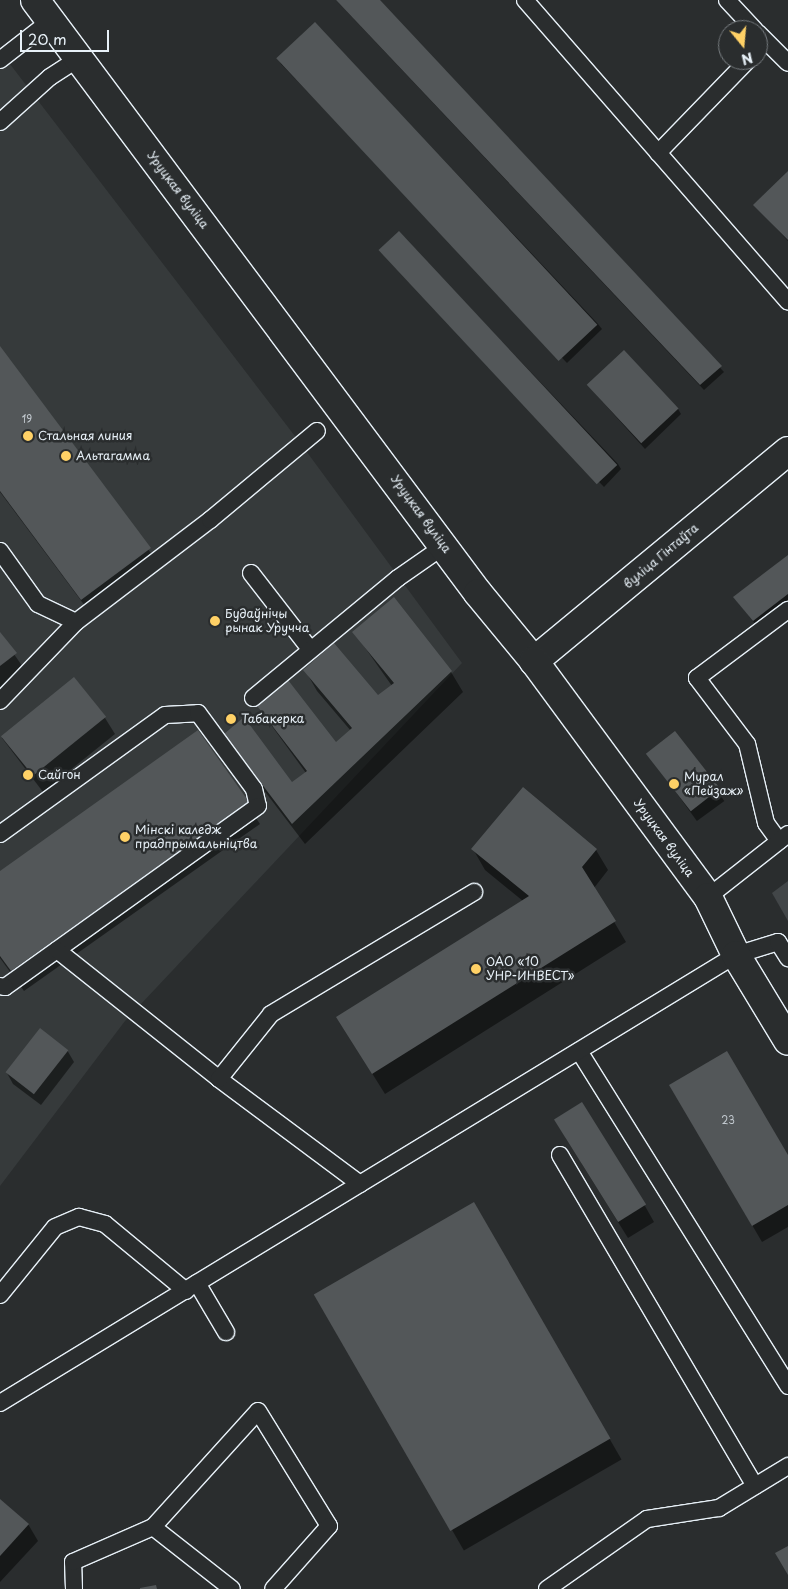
<!DOCTYPE html>
<meta charset="utf-8">
<style>
body{margin:0}
#map{position:relative;width:788px;height:1589px;overflow:hidden;background:#2a2d2e;font-family:"Playpen Sans",sans-serif}
div>[style]{position:absolute}
.built>*{inset:0;background:#363a3b}
.green>*{inset:0;background:#424648}
.shadow>*{inset:0;background:#0007;transform-origin:0 0}
.building>*{inset:0;background:#535759;transform-origin:0 0}
.roads{filter:drop-shadow(1px 0 #e8f1f8) drop-shadow(-1px 0 #e8f1f8) drop-shadow(0 1px #e8f1f8) drop-shadow(0 -1px #e8f1f8)}
.service>*{height:16px;margin:-8px;padding:0 8px;transform-origin:8px;border-radius:8px;background:#2a2d2e}
.minor>*{height:28px;margin:-14px;padding:0 14px;transform-origin:14px;border-radius:14px;background:#2a2d2e}
.tertiary>*{height:28px;margin:-14px;padding:0 14px;transform-origin:14px;border-radius:14px;background:#2a2d2e}
.dots>*{width:14px;height:14px;translate:-50% -50%;box-sizing:border-box;border:2px solid #2a2d2e;border-radius:50%}
span{translate:-50% -50%;white-space:nowrap;text-align:center;line-height:1.15;-webkit-text-stroke:5px #2a2d2e;paint-order:stroke}
.number-label{font-size:10px;color:#c3cad0}
.number-label span{-webkit-text-stroke-width:0}
.street-label{font-size:12px;color:#e8f1f8}
.poi-label{font-size:12px;color:#e8f1f8}
.left{translate:0 -50%;text-align:left}
.north{position:absolute;left:718px;top:20px;width:50px;height:50px;box-sizing:border-box;background:#2a2d2e;border:1px solid #767b7f;border-radius:50%;rotate:163deg;font-size:14px;font-weight:700;line-height:20px;text-align:center;color:#e8f1f8}
.north::after{content:'';display:block;margin:auto;width:18px;height:22px;background:#ffd166;clip-path:polygon(50% 0,100% 100%,50% 72%,0 100%)}
.scale{position:absolute;left:20px;top:30px;width:89px;height:22px;box-sizing:border-box;border:2px solid #e8f1f8;border-top:0;padding-left:6px;font-size:15px;line-height:18px;white-space:nowrap;color:#e8f1f8;-webkit-text-stroke:4px #2a2d2e;paint-order:stroke}
</style>
<div id="map">
<div class="built">
<i style="clip-path:polygon(0 51px,301px 444px,462px 663px,125px 1021px,0 1186px)"></i>
</div>
<div class="green">
<i style="clip-path:polygon(788px 881px,788px 921px,772px 893px)"></i>
</div>
<div class="shadow">
<i style="clip-path:polygon(336px 0,379px 0,724px 372px,704px 390px)"></i>
<i style="clip-path:polygon(315px 23px,598px 324px,602px 329px,567px 363px,281px 64px,278px 58px)"></i>
<i style="clip-path:polygon(788px 172px,788px 241px,755px 205px)"></i>
<i style="clip-path:polygon(399px 233px,618px 464px,621px 469px,604px 487px,384px 255px)"></i>
<i style="clip-path:polygon(0 348px,156px 560px,88px 610px,0 492px)"></i>
<i style="clip-path:polygon(592px 390px,678px 409px,681px 414px,645px 449px)"></i>
<i style="clip-path:polygon(788px 556px,788px 601px,756px 625px,734px 597px)"></i>
<i style="clip-path:polygon(354px 632px,451px 672px,463px 692px,305px 844px,237px 755px,225px 735px,292px 784px,306px 773px,258px 707px,336px 744px,351px 731px,317px 691px,305px 670px,378px 697px,392px 686px)"></i>
<i style="clip-path:polygon(0 634px,25px 670px,0 690px)"></i>
<i style="clip-path:polygon(105px 718px,115px 734px,43px 792px,2px 738px)"></i>
<i style="clip-path:polygon(198px 732px,260px 824px,24px 991px,0 958px,0 873px)"></i>
<i style="left:675px;top:733px;width:84px;height:34px;rotate:54deg"></i>
<i style="clip-path:polygon(473px 849px,596px 850px,608px 870px,594px 888px,626px 942px,385px 1094px,350px 1038px,523px 901px,485px 870px)"></i>
<i style="clip-path:polygon(67px 1050px,74px 1062px,41px 1105px,13px 1084px,7px 1073px)"></i>
<i style="clip-path:polygon(671px 1086px,788px 1157px,788px 1227px,762px 1242px)"></i>
<i style="clip-path:polygon(565px 1137px,645px 1206px,654px 1222px,628px 1238px)"></i>
<i style="left:474px;top:1204px;width:295px;height:182px;rotate:60deg"></i>
<i style="clip-path:polygon(0 1501px,28px 1524px,38px 1541px,0 1582px)"></i>
</div>
<div class="building">
<i style="clip-path:polygon(336px 0,380px 0,722px 366px,700px 385px)"></i>
<i style="left:315px;top:22px;width:414px;height:53px;rotate:47deg"></i>
<i style="clip-path:polygon(788px 171px,788px 240px,753px 205px)"></i>
<i style="left:399px;top:231px;width:320px;height:28px;rotate:47deg"></i>
<i style="clip-path:polygon(0 346px,151px 548px,81px 600px,0 491px)"></i>
<i style="left:624px;top:350px;width:80px;height:51px;rotate:47deg"></i>
<i style="clip-path:polygon(788px 555px,788px 594px,753px 621px,733px 597px)"></i>
<i style="clip-path:polygon(394px 597px,452px 671px,292px 824px,224px 734px,244px 717px,292px 782px,307px 771px,257px 706px,288px 680px,336px 742px,352px 728px,303px 670px,334px 643px,378px 695px,394px 683px,352px 632px)"></i>
<i style="clip-path:polygon(0 632px,17px 653px,0 666px)"></i>
<i style="left:74px;top:677px;width:51px;height:94px;rotate:51deg"></i>
<i style="clip-path:polygon(198px 730px,249px 802px,11px 971px,0 956px,0 871px)"></i>
<i style="left:675px;top:731px;width:73px;height:37px;rotate:52deg"></i>
<i style="clip-path:polygon(523px 787px,597px 849px,582px 867px,616px 921px,372px 1074px,336px 1017px,529px 896px,471px 849px)"></i>
<i style="left:40px;top:1028px;width:36px;height:56px;rotate:38deg"></i>
<i style="clip-path:polygon(727px 1051px,788px 1155px,788px 1205px,752px 1226px,669px 1085px)"></i>
<i style="left:582px;top:1102px;width:121px;height:33px;rotate:58deg"></i>
<i style="left:474px;top:1202px;width:273px;height:185px;rotate:60deg"></i>
<i style="clip-path:polygon(0 1499px,29px 1524px,0 1556px)"></i>
<i style="clip-path:polygon(788px 1546px,788px 1575px,775px 1553px)"></i>
<i style="clip-path:polygon(156px 1585px,157px 1589px,140px 1589px,140px 1588px)"></i>
</div>
<div class="roads">
<div class="service">
<i style="left:525px;top:0;width:400px;rotate:48.9deg"></i>
<i style="left:727px;top:0;width:41px;rotate:47deg"></i>
<i style="left:758px;top:33px;width:42px;rotate:45deg"></i>
<i style="left:0;top:60px;width:63px;rotate:-38deg"></i>
<i style="left:0;top:122px;width:67px;rotate:-42deg"></i>
<i style="left:50px;top:77px;width:35px;rotate:-33deg"></i>
<i style="left:658px;top:153px;width:129px;rotate:-45.9deg"></i>
<i style="left:0;top:551px;width:65px;rotate:54.4deg"></i>
<i style="left:38px;top:604px;width:42px;rotate:25.3deg"></i>
<i style="left:251px;top:573px;width:96px;rotate:52.2deg"></i>
<i style="left:253px;top:698px;width:188px;rotate:-39.6deg"></i>
<i style="left:398px;top:578px;width:56px;rotate:-34.8deg"></i>
<i style="left:0;top:701px;width:110px;rotate:-46.1deg"></i>
<i style="left:76px;top:622px;width:168px;rotate:-37.3deg"></i>
<i style="left:210px;top:520px;width:139px;rotate:-39.8deg"></i>
<i style="left:0;top:834px;width:203px;rotate:-35.8deg"></i>
<i style="left:165px;top:715px;width:33px;rotate:-3deg"></i>
<i style="left:198px;top:713px;width:94px;rotate:53.6deg"></i>
<i style="left:254px;top:789px;width:17px;rotate:77deg"></i>
<i style="left:258px;top:806px;width:311px;rotate:144.4deg"></i>
<i style="left:5px;top:987px;width:5px;rotate:-169deg"></i>
<i style="left:779px;top:841px;width:22px;rotate:-126deg"></i>
<i style="left:766px;top:823px;width:81px;rotate:-103.5deg"></i>
<i style="left:747px;top:744px;width:83px;rotate:-127.1deg"></i>
<i style="left:697px;top:678px;width:114px;rotate:-36.8deg"></i>
<i style="left:708px;top:897px;width:102px;rotate:-38.2deg"></i>
<i style="left:57px;top:950px;width:207px;rotate:38.5deg"></i>
<i style="left:579px;top:1051px;width:395px;rotate:58deg"></i>
<i style="left:560px;top:1155px;width:384px;rotate:59.5deg"></i>
<i style="left:360px;top:1184px;width:176px;rotate:-143.3deg"></i>
<i style="left:219px;top:1079px;width:83px;rotate:-51.3deg"></i>
<i style="left:271px;top:1014px;width:237px;rotate:-31deg"></i>
<i style="left:197px;top:1283px;width:57px;rotate:59.4deg"></i>
<i style="left:0;top:1295px;width:87px;rotate:-51deg"></i>
<i style="left:55px;top:1227px;width:26px;rotate:-23deg"></i>
<i style="left:79px;top:1217px;width:27px;rotate:15deg"></i>
<i style="left:105px;top:1224px;width:105px;rotate:39.6deg"></i>
<i style="left:0;top:1403px;width:862px;rotate:-31.33deg"></i>
<i style="left:736px;top:955px;width:44px;rotate:-17.2deg"></i>
<i style="left:778px;top:942px;width:19px;rotate:58deg"></i>
<i style="left:153px;top:1527px;width:100px;rotate:38.1deg"></i>
<i style="left:74px;top:1589px;width:27px;rotate:-92deg"></i>
<i style="left:73px;top:1562px;width:87px;rotate:-23.6deg"></i>
<i style="left:153px;top:1527px;width:156px;rotate:-47.8deg"></i>
<i style="left:258px;top:1411px;width:135px;rotate:58.3deg"></i>
<i style="left:329px;top:1526px;width:84px;rotate:131.6deg"></i>
<i style="left:547px;top:1589px;width:122px;rotate:-35deg"></i>
<i style="left:647px;top:1519px;width:73px;rotate:-8.7deg"></i>
<i style="left:719px;top:1508px;width:81px;rotate:-31.3deg"></i>
</div>
<div class="minor">
<i style="left:35px;top:0;width:740px;rotate:53.24deg"></i>
<i style="left:478px;top:593px;width:88px;rotate:50.5deg"></i>
</div>
<div class="tertiary">
<i style="left:788px;top:451px;width:330px;rotate:140.4deg"></i>
<i style="left:534px;top:661px;width:293px;rotate:53.6deg"></i>
<i style="left:708px;top:897px;width:64px;rotate:64.2deg"></i>
<i style="left:736px;top:955px;width:100px;rotate:58.8deg"></i>
</div>
</div>
<div class="dots">
<i style="left:28px;top:436px;background:#ffd166"></i>
<i style="left:66px;top:456px;background:#ffd166"></i>
<i style="left:215px;top:621px;background:#ffd166"></i>
<i style="left:231px;top:719px;background:#ffd166"></i>
<i style="left:28px;top:775px;background:#ffd166"></i>
<i style="left:674px;top:784px;background:#ffd166"></i>
<i style="left:125px;top:837px;background:#ffd166"></i>
<i style="left:476px;top:969px;background:#ffd166"></i>
</div>
<div class="number-label">
<span style="left:27px;top:419px">19</span>
<span style="left:728px;top:1120px">23</span>
</div>
<div class="street-label">
<span style="left:178px;top:190px;rotate:53deg">Уруцкая вуліца</span>
<span style="left:421px;top:514px;rotate:54deg">Уруцкая вуліца</span>
<span style="left:661px;top:556px;rotate:-40deg">вуліца Гінтаўта</span>
<span style="left:664px;top:838px;rotate:54deg">Уруцкая вуліца</span>
</div>
<div class="poi-label">
<span class="left" style="left:38px;top:436px">Стальная линия</span>
<span class="left" style="left:76px;top:456px">Альтагамма</span>
<span class="left" style="left:225px;top:621px">Будаўнічы<br>рынак Уручча</span>
<span class="left" style="left:241px;top:719px">Табакерка</span>
<span class="left" style="left:38px;top:775px">Сайгон</span>
<span class="left" style="left:684px;top:784px">Мурал<br>«Пейзаж»</span>
<span class="left" style="left:135px;top:837px">Мінскі каледж<br>прадпрымальніцтва</span>
<span class="left" style="left:486px;top:969px">ОАО «10<br>УНР-ИНВЕСТ»</span>
</div>
<div class="north">N</div>
<div class="scale">20 m</div>
</div>
